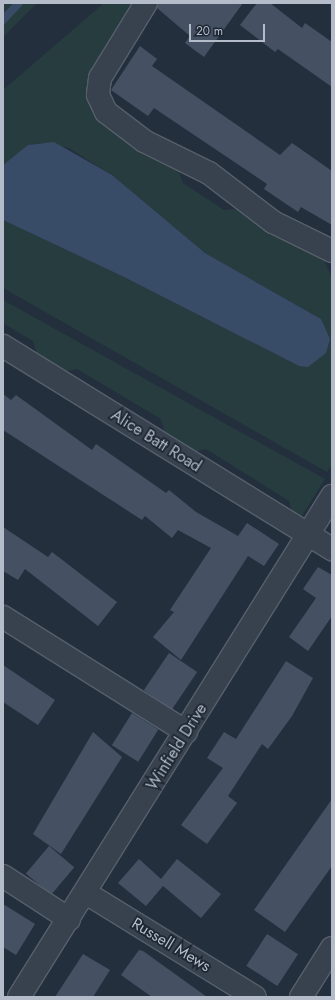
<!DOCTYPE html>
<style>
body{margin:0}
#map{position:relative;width:335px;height:1000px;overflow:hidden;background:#242f3e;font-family:Jost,sans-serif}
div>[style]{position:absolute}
.green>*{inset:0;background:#263c3f}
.water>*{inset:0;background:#394c67}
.stream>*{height:8px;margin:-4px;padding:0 4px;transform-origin:4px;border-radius:4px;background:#394c67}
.building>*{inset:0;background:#455162;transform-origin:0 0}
.roads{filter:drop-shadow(1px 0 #565f6c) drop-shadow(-1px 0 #565f6c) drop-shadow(0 1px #565f6c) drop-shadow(0 -1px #565f6c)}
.street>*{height:22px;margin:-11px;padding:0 11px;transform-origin:11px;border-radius:11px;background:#38414e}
span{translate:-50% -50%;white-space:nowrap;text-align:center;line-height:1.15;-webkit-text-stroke:3.5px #1d2633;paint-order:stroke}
.street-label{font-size:16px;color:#b4bcc9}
.frame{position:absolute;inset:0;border:4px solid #b4bcc9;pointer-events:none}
.scale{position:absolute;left:189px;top:24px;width:76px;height:18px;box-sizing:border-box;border:2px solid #b4bcc9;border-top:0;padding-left:5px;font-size:12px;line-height:14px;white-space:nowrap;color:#b4bcc9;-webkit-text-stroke:3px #1d2633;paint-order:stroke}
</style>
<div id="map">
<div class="green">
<i style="clip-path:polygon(3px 3px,37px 3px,3px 37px)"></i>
<i style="clip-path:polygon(104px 3px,135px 3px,95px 113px,106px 126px,137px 147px,176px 164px,183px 183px,224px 210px,241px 208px,322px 256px,332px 278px,332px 465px,327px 472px,3px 288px,3px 220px,124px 277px,299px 366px,321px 319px,205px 253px,112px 175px,69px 148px,40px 143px,29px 145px,3px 165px,3px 90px)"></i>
<i style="clip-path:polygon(3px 300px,325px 479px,300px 519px,293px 514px,289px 501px,206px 449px,195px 452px,165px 433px,161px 419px,77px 369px,64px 372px,37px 354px,33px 341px,3px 323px)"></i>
</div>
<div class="water">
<i style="clip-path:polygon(54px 142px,112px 175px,205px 253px,321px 319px,330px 339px,326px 353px,308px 367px,299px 366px,124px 277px,3px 220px,3px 165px,28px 145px)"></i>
</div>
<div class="stream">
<i style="left:3px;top:20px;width:23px;rotate:-47deg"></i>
</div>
<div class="building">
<i style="clip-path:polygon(158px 3px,243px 3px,204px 57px,185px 43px,190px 36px,157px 8px)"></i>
<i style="clip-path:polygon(257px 3px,270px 3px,302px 28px,305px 23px,332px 42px,332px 87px,278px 49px,275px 52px,240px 25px)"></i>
<i style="clip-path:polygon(140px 46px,157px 59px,152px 66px,280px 155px,292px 143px,332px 171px,332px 225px,301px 207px,298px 212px,264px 189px,267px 184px,154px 108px,148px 116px,111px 90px)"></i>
<i style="clip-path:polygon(3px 394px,11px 400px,16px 395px,92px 450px,96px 444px,166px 493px,169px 490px,196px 512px,238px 536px,247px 523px,279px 544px,264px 566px,248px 556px,181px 660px,153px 637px,174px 612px,170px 610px,211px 548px,178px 530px,172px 538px,145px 516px,142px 520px,3px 430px)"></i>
<i style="clip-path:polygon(3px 527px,48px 557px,52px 552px,117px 602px,98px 626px,25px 569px,18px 580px,3px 571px)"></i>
<i style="clip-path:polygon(318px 567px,332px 575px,332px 616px,308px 651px,289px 637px,316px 598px,303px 589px)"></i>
<i style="left:169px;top:653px;width:34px;height:45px;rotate:34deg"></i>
<i style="clip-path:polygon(286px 661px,313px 678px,292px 716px,268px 749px,262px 744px,228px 796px,237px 803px,207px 844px,181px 825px,223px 768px,207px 758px,224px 732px,236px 739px)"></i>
<i style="clip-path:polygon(3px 665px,55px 700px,38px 725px,3px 702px)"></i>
<i style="left:132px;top:713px;width:31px;height:38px;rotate:32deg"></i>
<i style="clip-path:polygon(93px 732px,122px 757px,61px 854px,33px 834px)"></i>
<i style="clip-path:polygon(332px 799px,332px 866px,285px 932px,254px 910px)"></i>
<i style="left:49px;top:846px;width:33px;height:36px;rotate:40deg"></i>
<i style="clip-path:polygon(139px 859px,161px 879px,177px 859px,221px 894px,201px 918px,163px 886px,146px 906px,118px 883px)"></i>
<i style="clip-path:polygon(3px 904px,35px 924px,16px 955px,3px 947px)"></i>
<i style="left:267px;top:934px;width:37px;height:38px;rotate:33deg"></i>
<i style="clip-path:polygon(139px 950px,143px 951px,207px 997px,152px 997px,121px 975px)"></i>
<i style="clip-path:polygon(83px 954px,110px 970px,93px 997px,55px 997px)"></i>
</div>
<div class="roads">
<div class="street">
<i style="left:146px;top:3px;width:88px;rotate:121.5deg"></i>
<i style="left:100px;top:78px;width:17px;rotate:97deg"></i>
<i style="left:98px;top:95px;width:19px;rotate:65deg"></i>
<i style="left:106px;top:112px;width:48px;rotate:37.3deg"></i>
<i style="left:144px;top:141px;width:72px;rotate:26.2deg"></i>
<i style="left:209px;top:173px;width:81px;rotate:37.4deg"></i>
<i style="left:273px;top:222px;width:66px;rotate:26.2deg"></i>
<i style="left:3px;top:346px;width:387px;rotate:31.7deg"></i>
<i style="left:3px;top:617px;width:216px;rotate:32.1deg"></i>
<i style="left:3px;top:876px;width:79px;rotate:33.1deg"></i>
<i style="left:86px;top:893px;width:198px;rotate:31.6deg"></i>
<i style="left:19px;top:997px;width:591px;rotate:-58deg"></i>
<i style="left:301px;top:997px;width:58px;rotate:-57.7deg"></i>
</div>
</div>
<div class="street-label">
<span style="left:156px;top:441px;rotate:32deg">Alice Batt Road</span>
<span style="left:177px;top:747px;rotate:-58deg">Winfield Drive</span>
<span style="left:171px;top:945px;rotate:31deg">Russell Mews</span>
</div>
<div class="frame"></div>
<div class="scale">20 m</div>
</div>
